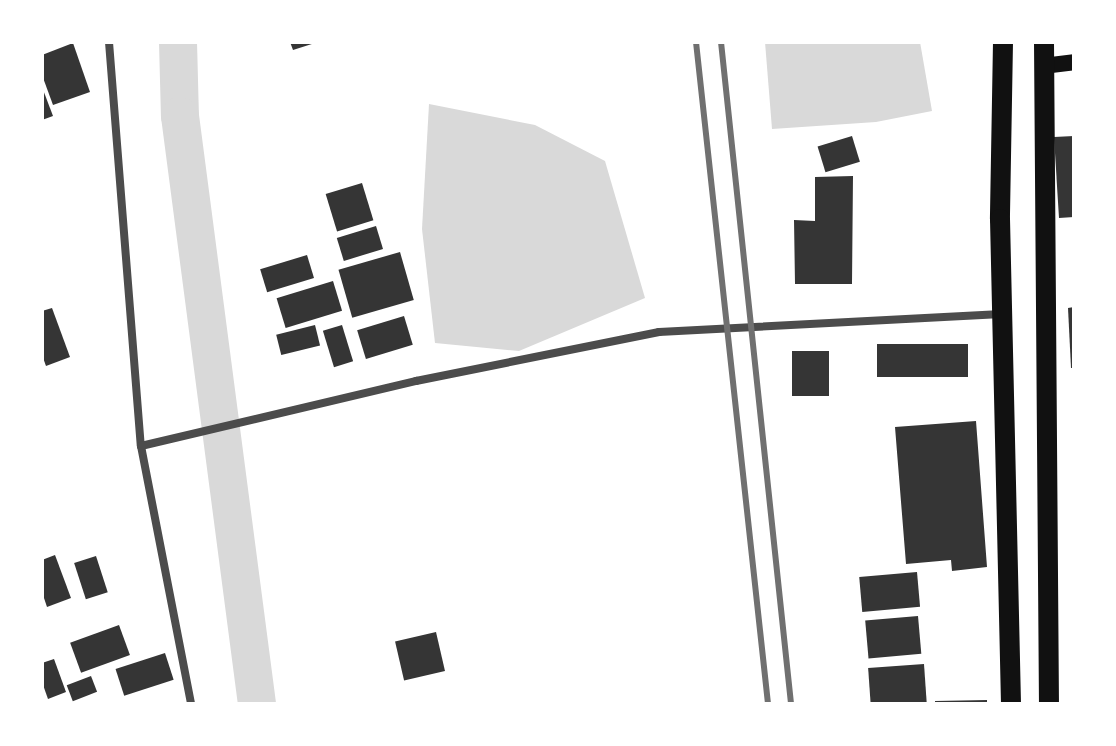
<!DOCTYPE html>
<style>
body{margin:0}
#map{position:relative;width:1116px;height:746px;overflow:hidden;background:#fff;font-family:Montserrat,sans-serif}
div>[style]{position:absolute}
.water>*{inset:0;background:#d9d9d9}
.canal>*{height:38px;margin:-19px;padding:0 19px;transform-origin:19px;border-radius:19px;background:#d9d9d9}
.building>*{inset:0;background:#353535;transform-origin:0 0}
.minor>*{height:8px;margin:-4px;padding:0 4px;transform-origin:4px;border-radius:4px;background:#4c4c4c}
.secondary>*{height:16px;margin:-8px;padding:0 8px;transform-origin:8px;border-radius:8px;background:#111}
.primary>*{height:20px;margin:-10px;padding:0 10px;transform-origin:10px;border-radius:10px;background:#111}
.rail>*{height:6px;margin:-3px;padding:0 3px;transform-origin:3px;border-radius:3px;background:#707070}
span{translate:-50% -50%;white-space:nowrap;text-align:center;line-height:1.15;-webkit-text-stroke:7px #fff;paint-order:stroke}
.frame{position:absolute;inset:0;border:44px solid #fff;pointer-events:none}
</style>
<div id="map">
<div class="water">
<i style="clip-path:polygon(765px 42px,920px 42px,932px 111px,876px 122px,772px 129px)"></i>
<i style="clip-path:polygon(429px 104px,535px 125px,605px 161px,645px 298px,519px 351px,435px 343px,422px 229px)"></i>
</div>
<div class="canal">
<i style="left:178px;top:42px;width:74px;rotate:88.5deg"></i>
<i style="left:180px;top:116px;width:593px;rotate:82.54deg"></i>
</div>
<div class="building">
<i style="clip-path:polygon(290px 42px,315px 42px,315px 43px,293px 50px)"></i>
<i style="clip-path:polygon(73px 43px,90px 92px,53px 105px,42px 75px,42px 55px)"></i>
<i style="clip-path:polygon(42px 87px,53px 116px,42px 120px)"></i>
<i style="left:852px;top:136px;width:27px;height:36px;rotate:73deg"></i>
<i style="clip-path:polygon(1074px 136px,1074px 217px,1059px 218px,1054px 137px)"></i>
<i style="clip-path:polygon(853px 176px,852px 284px,795px 284px,794px 220px,815px 221px,815px 177px)"></i>
<i style="left:362px;top:183px;width:39px;height:38px;rotate:73deg"></i>
<i style="left:376px;top:226px;width:24px;height:41px;rotate:73deg"></i>
<i style="left:400px;top:252px;width:50px;height:64px;rotate:74deg"></i>
<i style="left:307px;top:255px;width:24px;height:49px;rotate:73deg"></i>
<i style="left:333px;top:281px;width:31px;height:59px;rotate:73deg"></i>
<i style="clip-path:polygon(1074px 307px,1074px 368px,1071px 368px,1068px 308px)"></i>
<i style="clip-path:polygon(52px 308px,70px 357px,46px 366px,42px 355px,42px 311px)"></i>
<i style="left:404px;top:316px;width:30px;height:49px;rotate:73deg"></i>
<i style="left:315px;top:325px;width:21px;height:40px;rotate:76deg"></i>
<i style="left:342px;top:325px;width:38px;height:20px;rotate:73deg"></i>
<i style="left:877px;top:344px;width:91px;height:33px"></i>
<i style="left:792px;top:351px;width:37px;height:45px"></i>
<i style="clip-path:polygon(976px 421px,987px 567px,952px 571px,951px 560px,906px 564px,895px 427px)"></i>
<i style="clip-path:polygon(55px 555px,71px 598px,47px 607px,42px 592px,42px 560px)"></i>
<i style="left:96px;top:556px;width:38px;height:23px;rotate:72deg"></i>
<i style="left:917px;top:572px;width:35px;height:58px;rotate:85deg"></i>
<i style="left:918px;top:616px;width:38px;height:53px;rotate:85deg"></i>
<i style="left:119px;top:625px;width:32px;height:52px;rotate:70deg"></i>
<i style="left:436px;top:632px;width:40px;height:42px;rotate:77deg"></i>
<i style="left:165px;top:653px;width:28px;height:52px;rotate:72deg"></i>
<i style="clip-path:polygon(54px 659px,66px 692px,48px 699px,42px 682px,42px 663px)"></i>
<i style="left:924px;top:664px;width:40px;height:56px;rotate:86deg"></i>
<i style="left:91px;top:676px;width:17px;height:26px;rotate:69deg"></i>
<i style="clip-path:polygon(987px 700px,987px 704px,935px 704px,935px 701px)"></i>
</div>
<div class="minor">
<i style="left:109px;top:42px;width:405px;rotate:85.5deg"></i>
<i style="left:141px;top:446px;width:263px;rotate:79deg"></i>
<i style="left:141px;top:446px;width:283px;rotate:-13.3deg"></i>
<i style="left:416px;top:381px;width:248px;rotate:-11.4deg"></i>
<i style="left:659px;top:332px;width:343px;rotate:-3deg"></i>
</div>
<div class="secondary">
<i style="left:1043px;top:66px;width:31px;rotate:-7deg"></i>
</div>
<div class="primary">
<i style="left:1003px;top:42px;width:177px;rotate:91deg"></i>
<i style="left:1000px;top:219px;width:485px;rotate:88.7deg"></i>
<i style="left:1044px;top:42px;width:662px;rotate:89.57deg"></i>
</div>
<div class="rail">
<i style="left:696px;top:42px;width:666px;rotate:83.79deg"></i>
<i style="left:721px;top:42px;width:666px;rotate:83.96deg"></i>
</div>
<div class="frame"></div>
</div>
